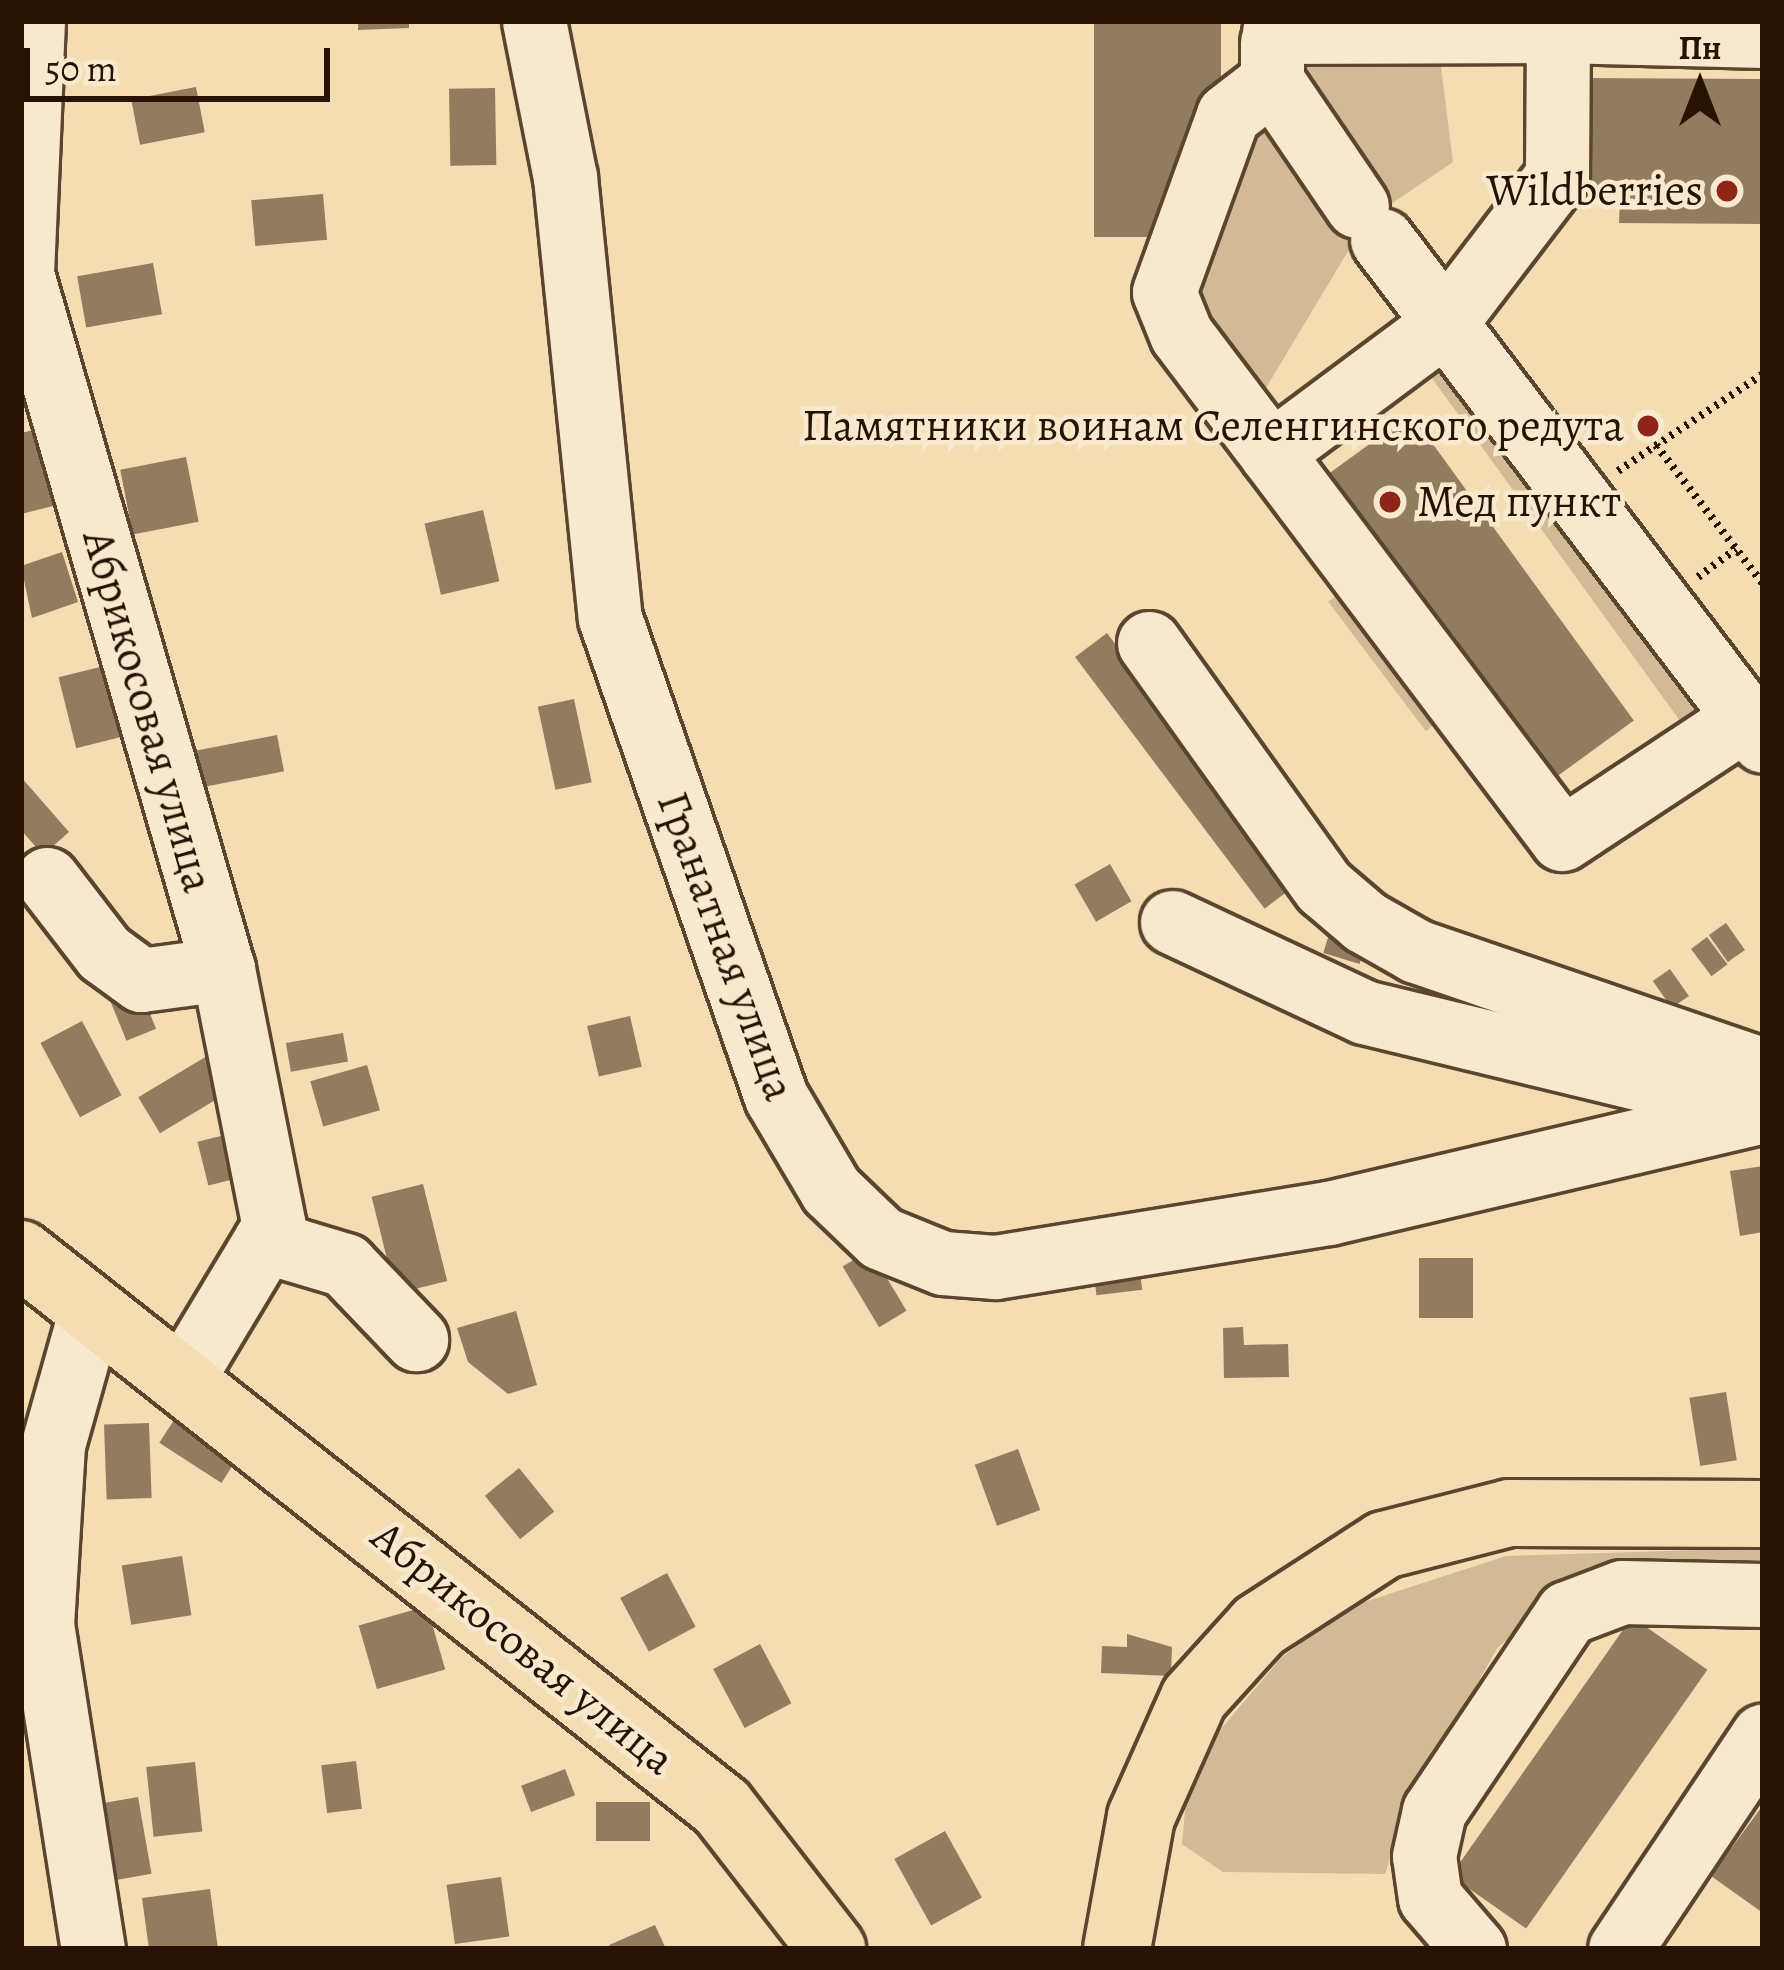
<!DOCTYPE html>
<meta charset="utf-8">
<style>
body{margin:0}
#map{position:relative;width:1784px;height:1970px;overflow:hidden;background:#f4ddb3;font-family:Alegreya,serif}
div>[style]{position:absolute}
.green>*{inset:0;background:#d1ba95;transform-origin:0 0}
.building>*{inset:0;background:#927c5f;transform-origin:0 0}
.path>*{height:8px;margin-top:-4px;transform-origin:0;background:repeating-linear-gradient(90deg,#281203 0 3px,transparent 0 9px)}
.roads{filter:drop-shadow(3px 0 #5b452f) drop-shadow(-3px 0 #5b452f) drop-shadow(0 3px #5b452f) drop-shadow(0 -3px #5b452f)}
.minor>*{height:63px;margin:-31.5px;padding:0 31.5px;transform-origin:31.5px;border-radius:31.5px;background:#f8e9ce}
.major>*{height:66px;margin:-33px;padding:0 33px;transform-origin:33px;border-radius:33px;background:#f4ddb3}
.dots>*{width:33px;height:33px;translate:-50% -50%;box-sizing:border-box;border:6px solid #f8e9ce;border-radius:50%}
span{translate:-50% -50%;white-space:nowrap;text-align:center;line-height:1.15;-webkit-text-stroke:9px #f8e9ce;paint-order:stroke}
.poi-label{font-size:45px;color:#281203}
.right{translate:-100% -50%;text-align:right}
.left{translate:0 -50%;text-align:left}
.street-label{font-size:45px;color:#281203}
.frame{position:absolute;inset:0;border:24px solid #281203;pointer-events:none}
.north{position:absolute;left:1640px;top:24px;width:120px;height:120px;-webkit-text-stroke:9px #f8e9ce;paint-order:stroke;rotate:0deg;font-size:33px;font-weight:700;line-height:48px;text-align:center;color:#281203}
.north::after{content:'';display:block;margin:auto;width:42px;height:54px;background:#281203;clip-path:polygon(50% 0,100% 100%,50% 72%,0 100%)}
.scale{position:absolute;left:24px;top:48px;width:306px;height:54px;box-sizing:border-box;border:6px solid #281203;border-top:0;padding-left:15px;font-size:36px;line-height:42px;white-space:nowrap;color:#281203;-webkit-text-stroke:9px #f8e9ce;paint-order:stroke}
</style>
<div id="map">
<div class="green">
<i style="clip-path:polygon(1438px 43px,1453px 162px,1388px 206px,1287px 76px,1291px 50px)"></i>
<i style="clip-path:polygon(1268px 118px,1356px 238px,1263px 393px,1190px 295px,1243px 123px)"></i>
<i style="clip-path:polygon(1441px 351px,1723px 719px,1688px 732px,1421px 363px)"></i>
<i style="left:1341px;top:592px;width:162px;height:16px;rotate:53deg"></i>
<i style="clip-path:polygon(1763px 1548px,1763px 1576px,1566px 1593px,1498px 1647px,1406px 1808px,1385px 1874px,1223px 1872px,1182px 1844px,1186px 1799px,1215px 1736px,1281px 1658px,1349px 1607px,1506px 1556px)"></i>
</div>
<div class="building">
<i style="clip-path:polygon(358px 21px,409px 21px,409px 28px,358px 30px)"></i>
<i style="left:1094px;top:21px;width:127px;height:216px"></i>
<i style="clip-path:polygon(1579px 78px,1763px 79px,1763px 224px,1619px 223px,1620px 198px,1578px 198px)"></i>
<i style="left:196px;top:87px;width:46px;height:66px;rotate:79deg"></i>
<i style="left:495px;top:88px;width:77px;height:46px;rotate:89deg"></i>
<i style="left:323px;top:194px;width:46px;height:72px;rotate:85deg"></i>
<i style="left:153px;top:263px;width:52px;height:77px;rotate:80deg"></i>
<i style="left:1411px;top:414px;width:379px;height:118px;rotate:54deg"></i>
<i style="clip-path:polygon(38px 429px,57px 505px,21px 514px,21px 433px)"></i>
<i style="left:186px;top:457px;width:66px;height:67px;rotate:79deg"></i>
<i style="left:483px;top:510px;width:73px;height:60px;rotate:77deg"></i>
<i style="clip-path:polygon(62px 552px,78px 602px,32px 618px,21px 566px)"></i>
<i style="left:1107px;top:633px;width:315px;height:40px;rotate:53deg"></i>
<i style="left:108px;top:665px;width:73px;height:51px;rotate:76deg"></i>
<i style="left:574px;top:699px;width:85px;height:37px;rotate:78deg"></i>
<i style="left:277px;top:735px;width:37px;height:91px;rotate:79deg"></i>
<i style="clip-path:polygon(21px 777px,69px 832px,43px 855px,21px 830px)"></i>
<i style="left:1110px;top:864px;width:43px;height:41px;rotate:60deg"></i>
<i style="left:1726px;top:923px;width:33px;height:21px;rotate:55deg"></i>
<i style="left:1330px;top:931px;width:38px;height:23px;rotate:17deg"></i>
<i style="left:1707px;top:937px;width:34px;height:20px;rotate:53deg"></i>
<i style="left:1670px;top:969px;width:33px;height:21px;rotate:55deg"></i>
<i style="left:140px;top:989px;width:43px;height:32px;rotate:68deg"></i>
<i style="left:630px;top:1016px;width:52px;height:44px;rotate:77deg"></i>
<i style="left:82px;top:1021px;width:84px;height:47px;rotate:62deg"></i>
<i style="left:343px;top:1033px;width:29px;height:58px;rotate:80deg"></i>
<i style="left:212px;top:1053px;width:42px;height:86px;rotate:59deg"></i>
<i style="left:367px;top:1065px;width:47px;height:59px;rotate:74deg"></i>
<i style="left:245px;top:1130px;width:45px;height:49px;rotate:76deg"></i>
<i style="clip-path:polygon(1763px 1166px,1763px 1232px,1740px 1236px,1730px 1171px)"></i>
<i style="left:423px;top:1184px;width:100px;height:53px;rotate:76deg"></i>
<i style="left:870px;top:1250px;width:71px;height:32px;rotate:59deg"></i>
<i style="left:1138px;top:1256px;width:34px;height:46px;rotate:83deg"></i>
<i style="left:1419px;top:1258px;width:54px;height:60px"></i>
<i style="clip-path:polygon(516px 1311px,537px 1385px,508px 1394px,468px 1362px,457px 1328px)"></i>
<i style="clip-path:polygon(1243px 1327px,1244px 1345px,1288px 1344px,1289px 1377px,1224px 1378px,1223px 1328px)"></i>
<i style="left:1726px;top:1392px;width:69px;height:37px;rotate:81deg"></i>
<i style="left:174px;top:1420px;width:74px;height:27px;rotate:33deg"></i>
<i style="left:149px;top:1423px;width:75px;height:45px;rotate:88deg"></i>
<i style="left:1018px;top:1449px;width:65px;height:46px;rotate:70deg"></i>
<i style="left:519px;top:1468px;width:56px;height:44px;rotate:51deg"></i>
<i style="left:182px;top:1556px;width:60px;height:61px;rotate:81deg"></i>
<i style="left:667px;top:1573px;width:61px;height:53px;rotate:62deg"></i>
<i style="left:427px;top:1606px;width:66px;height:71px;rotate:74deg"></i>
<i style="left:1632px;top:1617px;width:92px;height:316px;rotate:35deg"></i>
<i style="clip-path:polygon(1127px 1634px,1172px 1647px,1171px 1676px,1101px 1673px,1102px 1646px,1127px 1647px)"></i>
<i style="left:760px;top:1644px;width:67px;height:53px;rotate:62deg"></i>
<i style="left:356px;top:1761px;width:48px;height:35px;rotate:83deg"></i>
<i style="left:195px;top:1762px;width:70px;height:49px;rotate:84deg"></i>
<i style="left:565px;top:1769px;width:28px;height:47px;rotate:69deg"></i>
<i style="left:138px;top:1797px;width:78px;height:36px;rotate:80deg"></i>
<i style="left:596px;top:1802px;width:54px;height:39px"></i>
<i style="clip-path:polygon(1763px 1805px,1763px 1913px,1711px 1876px)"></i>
<i style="left:945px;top:1831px;width:76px;height:58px;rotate:61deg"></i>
<i style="left:501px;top:1877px;width:60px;height:55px;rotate:82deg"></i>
<i style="clip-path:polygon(210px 1889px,218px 1949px,149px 1949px,142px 1898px)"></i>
<i style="clip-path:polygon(655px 1925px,666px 1949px,611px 1949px,609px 1945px)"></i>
</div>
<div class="path">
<i style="left:1656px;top:445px;width:175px;rotate:52.4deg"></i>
<i style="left:1618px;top:471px;width:174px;rotate:-33.8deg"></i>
<i style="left:1698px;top:577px;width:47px;rotate:-36.4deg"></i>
</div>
<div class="roads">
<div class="minor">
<i style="left:33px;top:21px;width:253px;rotate:92.5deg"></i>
<i style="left:22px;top:274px;width:723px;rotate:73.87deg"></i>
<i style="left:223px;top:969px;width:262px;rotate:78.8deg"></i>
<i style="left:274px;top:1226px;width:179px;rotate:121deg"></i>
<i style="left:534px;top:21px;width:159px;rotate:78.8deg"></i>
<i style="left:565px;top:177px;width:443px;rotate:84.2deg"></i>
<i style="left:610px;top:618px;width:507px;rotate:70.89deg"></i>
<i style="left:776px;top:1097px;width:108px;rotate:59.4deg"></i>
<i style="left:831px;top:1190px;width:69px;rotate:43.8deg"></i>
<i style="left:881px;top:1238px;width:67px;rotate:22deg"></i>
<i style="left:943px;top:1263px;width:52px;rotate:4.4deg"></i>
<i style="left:995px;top:1267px;width:338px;rotate:-9.2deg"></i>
<i style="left:1329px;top:1213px;width:446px;rotate:-13.2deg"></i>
<i style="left:1558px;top:31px;width:205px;rotate:1.4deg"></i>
<i style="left:1274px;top:32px;width:284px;rotate:-0.2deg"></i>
<i style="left:1558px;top:31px;width:145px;rotate:90.4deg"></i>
<i style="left:1557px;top:176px;width:186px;rotate:127.4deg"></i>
<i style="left:1444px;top:324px;width:216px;rotate:143.3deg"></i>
<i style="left:1271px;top:453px;width:483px;rotate:53deg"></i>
<i style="left:1562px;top:839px;width:218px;rotate:-33.4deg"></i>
<i style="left:1272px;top:42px;width:39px;rotate:90deg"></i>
<i style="left:1272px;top:81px;width:151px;rotate:55.8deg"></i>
<i style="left:1382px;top:240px;width:629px;rotate:52.75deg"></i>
<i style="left:1271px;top:453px;width:149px;rotate:-127.1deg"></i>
<i style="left:1181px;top:334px;width:45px;rotate:-112deg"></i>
<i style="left:1164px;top:292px;width:188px;rotate:-70.1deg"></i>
<i style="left:1228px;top:115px;width:56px;rotate:-37.7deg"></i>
<i style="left:1149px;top:643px;width:300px;rotate:54.4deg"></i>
<i style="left:1324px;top:887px;width:54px;rotate:40.5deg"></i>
<i style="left:1365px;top:922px;width:59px;rotate:29.6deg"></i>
<i style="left:1416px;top:951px;width:367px;rotate:18.9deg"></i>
<i style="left:47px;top:879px;width:93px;rotate:52.4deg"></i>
<i style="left:104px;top:953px;width:46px;rotate:36.1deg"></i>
<i style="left:141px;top:980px;width:83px;rotate:-7.6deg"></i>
<i style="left:1172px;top:922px;width:212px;rotate:25.1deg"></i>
<i style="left:1364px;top:1012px;width:384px;rotate:13.6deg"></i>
<i style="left:265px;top:1241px;width:84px;rotate:16.7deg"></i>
<i style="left:345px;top:1265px;width:103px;rotate:46.2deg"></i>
<i style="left:90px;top:1313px;width:137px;rotate:105.7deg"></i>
<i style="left:53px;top:1445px;width:179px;rotate:93.5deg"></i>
<i style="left:42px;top:1624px;width:329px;rotate:81.1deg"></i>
<i style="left:1474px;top:1949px;width:67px;rotate:-130.8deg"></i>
<i style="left:1430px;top:1898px;width:42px;rotate:-98.1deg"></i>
<i style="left:1424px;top:1856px;width:46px;rotate:-77.5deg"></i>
<i style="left:1434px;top:1811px;width:239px;rotate:-56.1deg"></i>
<i style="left:1567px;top:1613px;width:59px;rotate:-20.9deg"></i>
<i style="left:1622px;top:1592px;width:141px;rotate:1.2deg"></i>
<i style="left:1620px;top:1949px;width:257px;rotate:-56.2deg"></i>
</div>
<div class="major">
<i style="left:21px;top:1254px;width:893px;rotate:38.27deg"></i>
<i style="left:722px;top:1807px;width:180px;rotate:52.2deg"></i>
<i style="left:1117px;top:1949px;width:134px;rotate:-79.7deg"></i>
<i style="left:1141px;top:1817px;width:130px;rotate:-66deg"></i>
<i style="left:1194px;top:1698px;width:97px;rotate:-47.9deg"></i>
<i style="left:1259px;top:1626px;width:149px;rotate:-32.9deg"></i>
<i style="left:1384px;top:1545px;width:130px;rotate:-14.3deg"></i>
<i style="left:1510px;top:1513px;width:253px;rotate:0.2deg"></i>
</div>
</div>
<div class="dots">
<i style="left:1727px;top:191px;background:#8f2418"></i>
<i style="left:1648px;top:426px;background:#8f2418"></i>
<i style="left:1390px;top:502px;background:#8f2418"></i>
</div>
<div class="poi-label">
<span class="right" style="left:1703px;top:191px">Wildberries</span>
<span class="right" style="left:1624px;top:426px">Памятники воинам Селенгинского редута</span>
<span class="left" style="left:1417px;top:502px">Мед пункт</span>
</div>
<div class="street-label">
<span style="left:148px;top:711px;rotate:74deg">Абрикосовая улица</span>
<span style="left:726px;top:946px;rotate:70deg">Гранатная улица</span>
<span style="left:523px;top:1648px;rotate:39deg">Абрикосовая улица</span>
</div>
<div class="frame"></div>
<div class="north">Пн</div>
<div class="scale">50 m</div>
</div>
